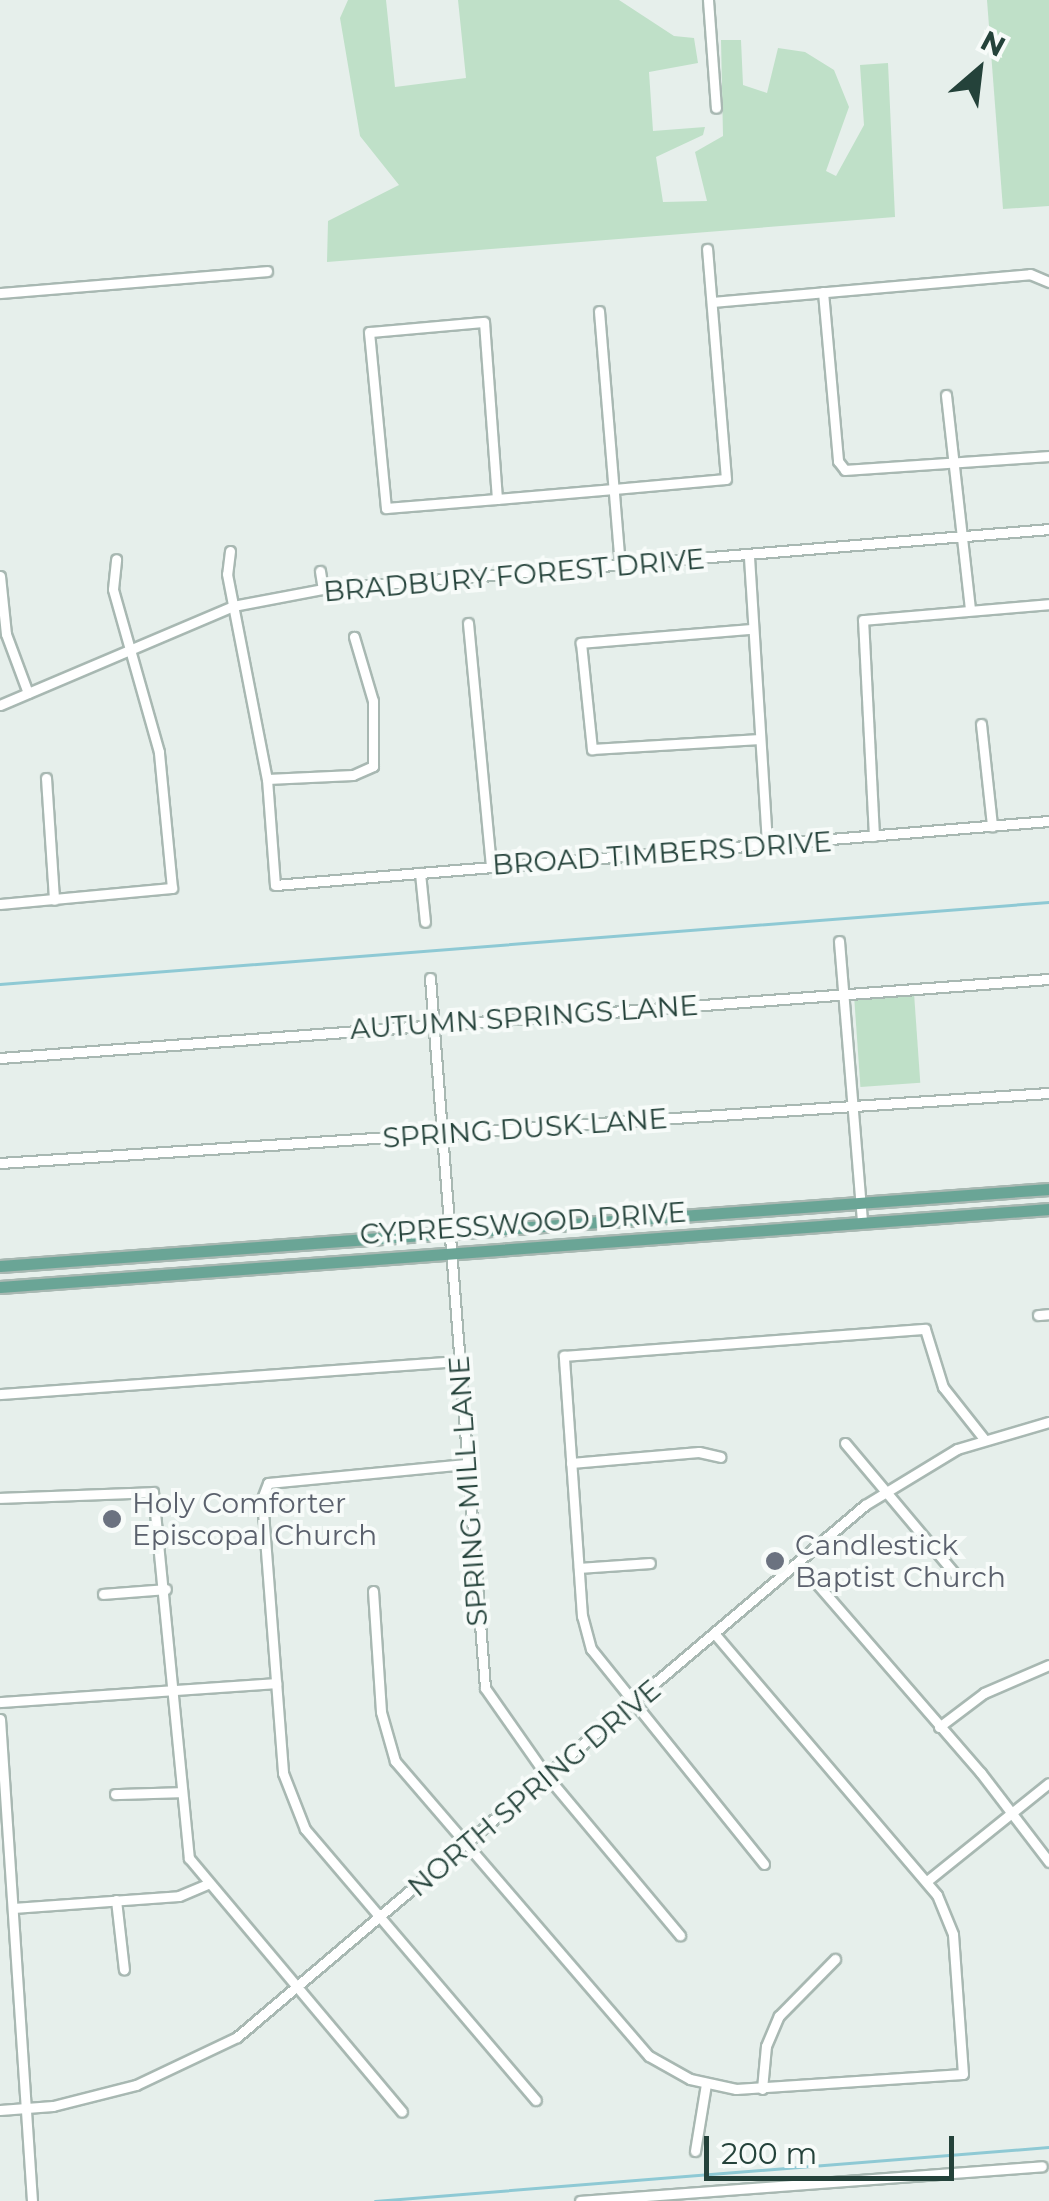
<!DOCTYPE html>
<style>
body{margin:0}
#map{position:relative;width:1049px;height:2201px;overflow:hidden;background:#e6efeb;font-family:Montserrat,sans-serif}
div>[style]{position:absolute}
.green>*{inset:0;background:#bfe0c8;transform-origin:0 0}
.stream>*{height:2.5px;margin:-1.25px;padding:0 1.25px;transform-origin:1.25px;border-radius:1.25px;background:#8ec9d4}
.roads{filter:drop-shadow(2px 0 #a8b8b2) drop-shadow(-2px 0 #a8b8b2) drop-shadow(0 2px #a8b8b2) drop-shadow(0 -2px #a8b8b2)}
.minor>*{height:9px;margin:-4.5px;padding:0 4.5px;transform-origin:4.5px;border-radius:4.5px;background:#fff}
.major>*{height:11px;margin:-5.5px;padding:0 5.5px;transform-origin:5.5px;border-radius:5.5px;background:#6aa596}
.dots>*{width:28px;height:28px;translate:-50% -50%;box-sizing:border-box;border:5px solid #f7fbf9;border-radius:50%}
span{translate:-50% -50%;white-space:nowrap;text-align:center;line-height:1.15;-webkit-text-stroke:8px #f7fbf9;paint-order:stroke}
.street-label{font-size:28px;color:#24423a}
.worship-label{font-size:28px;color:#5b616d}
.left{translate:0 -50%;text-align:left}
.north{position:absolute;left:929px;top:20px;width:100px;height:100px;-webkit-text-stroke:8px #f7fbf9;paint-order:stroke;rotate:28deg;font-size:28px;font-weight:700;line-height:40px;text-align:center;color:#24423a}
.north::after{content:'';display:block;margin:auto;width:35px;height:45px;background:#24423a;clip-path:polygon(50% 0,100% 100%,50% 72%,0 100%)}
.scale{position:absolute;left:704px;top:2136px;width:250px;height:45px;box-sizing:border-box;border:5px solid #24423a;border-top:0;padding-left:12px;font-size:30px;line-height:35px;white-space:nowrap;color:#24423a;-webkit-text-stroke:8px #f7fbf9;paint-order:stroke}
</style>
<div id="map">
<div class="green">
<i style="clip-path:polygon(348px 0,386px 0,395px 87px,466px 78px,458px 0,619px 0,674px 36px,694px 38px,698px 63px,649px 72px,653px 131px,705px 127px,703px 135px,656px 157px,663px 202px,707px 201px,695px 152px,723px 136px,721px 40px,741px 40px,743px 85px,767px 93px,778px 48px,805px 52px,834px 70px,849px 107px,826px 171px,836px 176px,864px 125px,860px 65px,888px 63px,895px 217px,327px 262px,328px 221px,399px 185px,360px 136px,340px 18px)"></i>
<i style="clip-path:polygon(987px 0,1049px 0,1049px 206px,1003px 209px)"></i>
<i style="left:914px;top:993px;width:90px;height:60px;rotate:86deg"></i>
</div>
<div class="stream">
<i style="left:0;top:984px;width:1052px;rotate:-4.47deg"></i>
<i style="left:375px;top:2201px;width:676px;rotate:-4.58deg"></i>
</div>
<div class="roads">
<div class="minor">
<i style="left:708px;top:0;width:108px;rotate:85.8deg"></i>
<i style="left:823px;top:292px;width:170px;rotate:84.9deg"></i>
<i style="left:838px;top:461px;width:11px;rotate:52deg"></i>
<i style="left:845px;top:470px;width:204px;rotate:-3.9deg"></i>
<i style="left:0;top:293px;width:268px;rotate:-4.7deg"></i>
<i style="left:712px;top:302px;width:319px;rotate:-5deg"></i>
<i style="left:1030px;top:274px;width:21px;rotate:23deg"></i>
<i style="left:599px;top:311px;width:256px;rotate:85.3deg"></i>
<i style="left:946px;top:395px;width:215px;rotate:83.6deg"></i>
<i style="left:497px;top:499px;width:177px;rotate:-94.2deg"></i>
<i style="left:484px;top:322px;width:115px;rotate:175deg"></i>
<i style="left:369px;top:332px;width:177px;rotate:84.5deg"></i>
<i style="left:386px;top:508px;width:111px;rotate:-4.6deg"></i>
<i style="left:497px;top:499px;width:117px;rotate:-4.9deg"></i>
<i style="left:614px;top:489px;width:112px;rotate:-5.1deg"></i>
<i style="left:726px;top:479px;width:231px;rotate:-94.7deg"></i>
<i style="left:230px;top:551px;width:23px;rotate:97deg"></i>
<i style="left:227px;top:574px;width:209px;rotate:79deg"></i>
<i style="left:267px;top:779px;width:106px;rotate:85.7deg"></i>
<i style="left:275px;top:885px;width:777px;rotate:-4.73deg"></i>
<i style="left:749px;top:557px;width:290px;rotate:86.4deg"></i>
<i style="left:320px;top:571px;width:18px;rotate:81deg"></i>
<i style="left:0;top:576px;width:58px;rotate:84.1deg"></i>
<i style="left:6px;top:634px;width:63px;rotate:69.6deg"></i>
<i style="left:468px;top:623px;width:243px;rotate:84.6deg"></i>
<i style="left:750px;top:629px;width:170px;rotate:175.3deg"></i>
<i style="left:581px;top:643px;width:107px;rotate:84.1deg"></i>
<i style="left:592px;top:749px;width:168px;rotate:-3.4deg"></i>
<i style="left:0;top:705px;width:253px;rotate:-23deg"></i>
<i style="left:233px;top:606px;width:92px;rotate:-10.7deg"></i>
<i style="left:323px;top:589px;width:728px;rotate:-4.72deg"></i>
<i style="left:981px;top:724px;width:103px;rotate:83.8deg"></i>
<i style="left:46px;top:778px;width:122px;rotate:86.2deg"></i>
<i style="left:267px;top:779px;width:86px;rotate:-2.7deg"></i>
<i style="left:353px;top:775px;width:22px;rotate:-24deg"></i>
<i style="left:373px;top:766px;width:65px;rotate:-90deg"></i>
<i style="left:373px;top:701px;width:67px;rotate:-106.5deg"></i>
<i style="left:874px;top:836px;width:216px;rotate:-92.9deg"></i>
<i style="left:863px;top:620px;width:187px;rotate:-4.9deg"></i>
<i style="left:420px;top:873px;width:49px;rotate:84.2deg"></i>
<i style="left:0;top:904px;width:173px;rotate:-5.3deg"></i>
<i style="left:172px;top:888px;width:137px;rotate:-95.5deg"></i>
<i style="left:159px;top:752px;width:169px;rotate:-105.8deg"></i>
<i style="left:113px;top:589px;width:30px;rotate:-84deg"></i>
<i style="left:839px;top:941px;width:283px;rotate:85.3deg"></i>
<i style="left:430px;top:978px;width:712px;rotate:85.57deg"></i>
<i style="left:485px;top:1688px;width:106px;rotate:55deg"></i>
<i style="left:546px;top:1775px;width:209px;rotate:50.1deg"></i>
<i style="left:0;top:1058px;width:1052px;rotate:-4.31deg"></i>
<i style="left:0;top:1163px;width:1051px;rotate:-3.82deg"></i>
<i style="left:1038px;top:1315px;width:11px;rotate:-5deg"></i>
<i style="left:0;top:1394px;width:459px;rotate:-4.1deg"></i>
<i style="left:845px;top:1443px;width:170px;rotate:50deg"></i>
<i style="left:571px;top:1463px;width:128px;rotate:-4.9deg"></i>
<i style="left:699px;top:1452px;width:22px;rotate:13deg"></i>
<i style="left:466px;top:1464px;width:199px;rotate:174.5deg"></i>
<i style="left:268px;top:1483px;width:17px;rotate:111deg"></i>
<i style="left:262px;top:1499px;width:275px;rotate:85.6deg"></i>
<i style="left:283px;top:1773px;width:60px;rotate:68.6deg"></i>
<i style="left:305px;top:1829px;width:356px;rotate:49.6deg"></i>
<i style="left:0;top:1498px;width:153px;rotate:-2.2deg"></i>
<i style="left:153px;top:1492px;width:368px;rotate:84.4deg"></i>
<i style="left:189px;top:1858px;width:331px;rotate:50deg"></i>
<i style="left:799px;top:1563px;width:278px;rotate:49.1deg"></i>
<i style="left:981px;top:1773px;width:112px;rotate:52.6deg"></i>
<i style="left:579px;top:1568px;width:71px;rotate:-4deg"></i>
<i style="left:373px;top:1591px;width:121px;rotate:86.2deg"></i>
<i style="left:381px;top:1712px;width:51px;rotate:74.1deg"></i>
<i style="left:395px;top:1761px;width:389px;rotate:49.3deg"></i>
<i style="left:649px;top:2056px;width:47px;rotate:29.3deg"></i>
<i style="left:690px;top:2079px;width:47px;rotate:12.3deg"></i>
<i style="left:736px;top:2089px;width:227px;rotate:-3.8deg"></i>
<i style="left:963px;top:2074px;width:140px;rotate:-94.1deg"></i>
<i style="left:953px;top:1934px;width:42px;rotate:-112.3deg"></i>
<i style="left:937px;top:1895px;width:343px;rotate:-130.4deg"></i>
<i style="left:103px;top:1594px;width:63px;rotate:-4.5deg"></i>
<i style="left:0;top:1702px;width:277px;rotate:-3.9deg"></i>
<i style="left:0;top:1719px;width:483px;rotate:86.2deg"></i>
<i style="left:939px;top:1727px;width:56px;rotate:-37.1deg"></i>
<i style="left:984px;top:1693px;width:71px;rotate:-23.3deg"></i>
<i style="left:115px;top:1794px;width:67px;rotate:-1.7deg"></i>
<i style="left:764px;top:1864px;width:276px;rotate:-128.8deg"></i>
<i style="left:591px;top:1649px;width:34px;rotate:-105deg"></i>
<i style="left:582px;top:1616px;width:261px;rotate:-94deg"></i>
<i style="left:564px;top:1356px;width:362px;rotate:-4.3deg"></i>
<i style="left:925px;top:1329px;width:61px;rotate:72.8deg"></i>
<i style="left:943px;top:1387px;width:66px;rotate:51.7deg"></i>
<i style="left:927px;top:1881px;width:156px;rotate:-38.8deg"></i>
<i style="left:116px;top:1900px;width:70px;rotate:83.5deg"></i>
<i style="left:13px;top:1908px;width:166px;rotate:-4.1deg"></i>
<i style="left:179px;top:1896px;width:30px;rotate:-23deg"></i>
<i style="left:762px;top:2089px;width:43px;rotate:-84.7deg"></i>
<i style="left:766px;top:2046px;width:33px;rotate:-67deg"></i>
<i style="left:779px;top:2016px;width:80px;rotate:-45.5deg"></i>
<i style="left:0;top:2110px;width:53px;rotate:-4.3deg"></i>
<i style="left:53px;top:2106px;width:86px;rotate:-14.2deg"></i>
<i style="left:136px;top:2085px;width:112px;rotate:-25.4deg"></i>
<i style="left:237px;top:2037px;width:823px;rotate:-40.27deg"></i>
<i style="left:865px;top:1505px;width:108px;rotate:-31.3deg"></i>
<i style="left:957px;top:1449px;width:96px;rotate:-16.4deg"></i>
<i style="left:695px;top:2151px;width:68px;rotate:-80.7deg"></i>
<i style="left:580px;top:2201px;width:463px;rotate:-4.3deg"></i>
</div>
<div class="major">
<i style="left:0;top:1266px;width:1052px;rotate:-4.2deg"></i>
<i style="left:0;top:1287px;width:1052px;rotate:-4.25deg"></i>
</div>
</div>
<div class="dots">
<i style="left:112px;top:1519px;background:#6b7280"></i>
<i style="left:775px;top:1561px;background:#6b7280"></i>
</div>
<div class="street-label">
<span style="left:514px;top:575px;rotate:-5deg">BRADBURY FOREST DRIVE</span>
<span style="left:662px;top:853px;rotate:-4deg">BROAD TIMBERS DRIVE</span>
<span style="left:524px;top:1017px;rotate:-4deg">AUTUMN SPRINGS LANE</span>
<span style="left:525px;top:1128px;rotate:-4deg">SPRING DUSK LANE</span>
<span style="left:523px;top:1223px;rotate:-4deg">CYPRESSWOOD DRIVE</span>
<span style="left:468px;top:1491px;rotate:-94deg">SPRING MILL LANE</span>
<span style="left:534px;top:1788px;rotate:-40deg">NORTH SPRING DRIVE</span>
</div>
<div class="worship-label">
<span class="left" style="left:132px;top:1519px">Holy Comforter<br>Episcopal Church</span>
<span class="left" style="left:795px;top:1561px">Candlestick<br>Baptist Church</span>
</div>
<div class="north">N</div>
<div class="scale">200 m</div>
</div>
